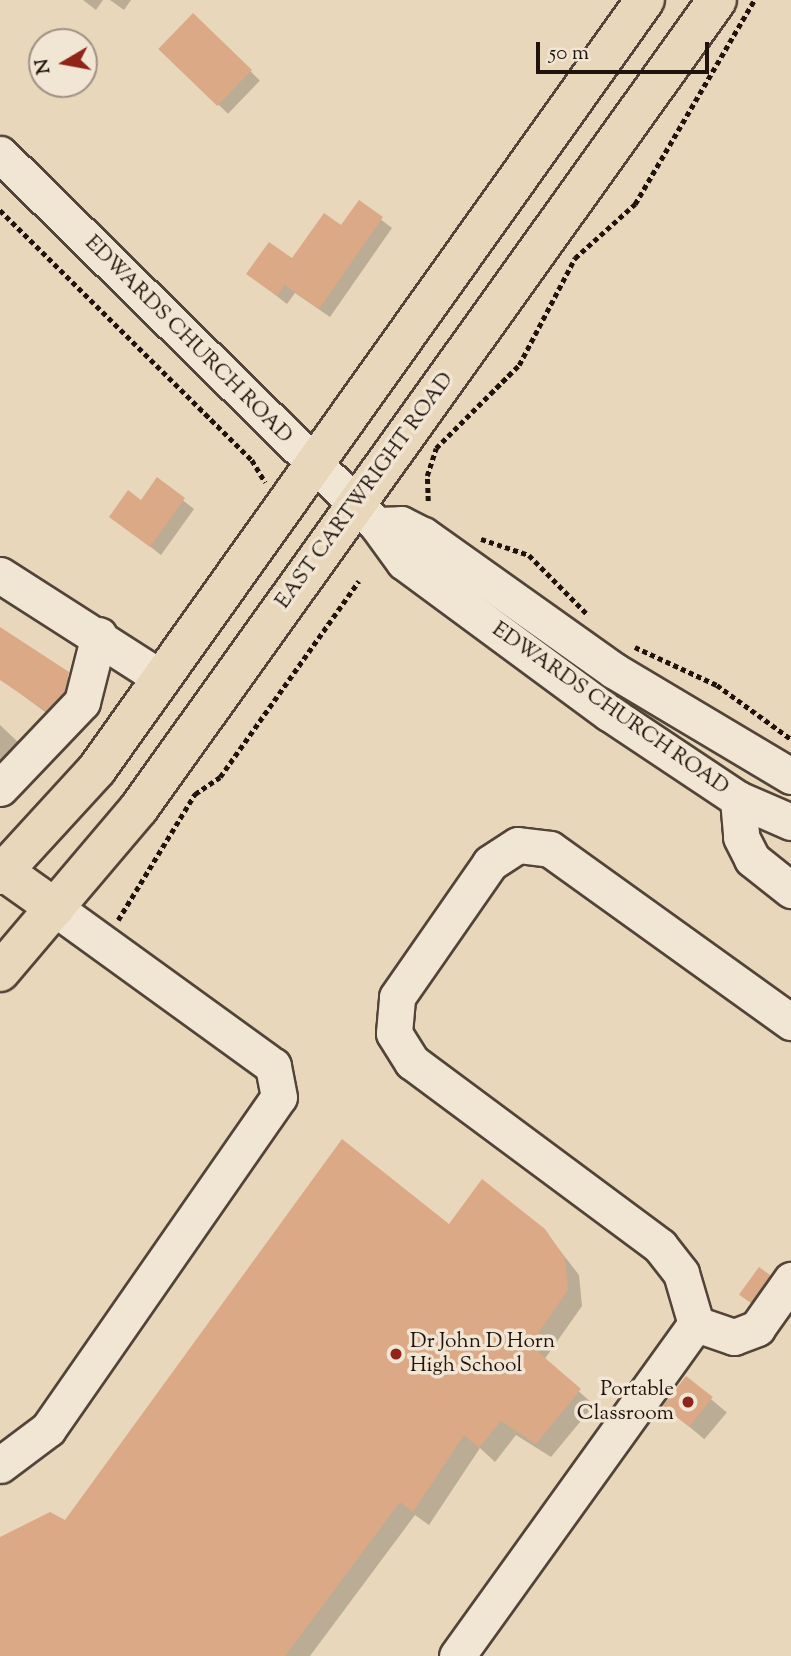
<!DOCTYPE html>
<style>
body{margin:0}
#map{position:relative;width:791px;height:1656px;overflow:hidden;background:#e9d7bb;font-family:"Sorts Mill Goudy",serif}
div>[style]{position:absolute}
.shadow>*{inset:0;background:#0003;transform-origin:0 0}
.building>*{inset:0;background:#dba985;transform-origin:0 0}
.path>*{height:4.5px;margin-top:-2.25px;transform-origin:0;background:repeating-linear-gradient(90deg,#1f130c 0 5px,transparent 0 8.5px)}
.roads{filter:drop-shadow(2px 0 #524438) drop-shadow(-2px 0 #524438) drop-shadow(0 2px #524438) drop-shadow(0 -2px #524438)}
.minor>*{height:35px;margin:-17.5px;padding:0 17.5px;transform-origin:17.5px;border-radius:17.5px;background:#f1e5d3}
.major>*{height:38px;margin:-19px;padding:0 19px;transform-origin:19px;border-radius:19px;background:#e9d7bb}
.dots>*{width:19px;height:19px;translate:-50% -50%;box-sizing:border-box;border:4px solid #f1e5d3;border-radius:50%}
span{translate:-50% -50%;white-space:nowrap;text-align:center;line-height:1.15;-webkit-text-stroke:7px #f1e5d3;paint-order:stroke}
.street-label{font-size:21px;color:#1f130c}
.poi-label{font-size:21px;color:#1f130c}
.left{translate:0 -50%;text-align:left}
.right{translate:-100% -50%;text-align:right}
.north{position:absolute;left:28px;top:28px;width:70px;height:70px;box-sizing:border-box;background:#f1e5d3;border:2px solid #9d9183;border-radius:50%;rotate:260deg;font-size:19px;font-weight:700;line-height:28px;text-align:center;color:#1f130c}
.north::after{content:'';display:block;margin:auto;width:24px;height:32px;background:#8f2418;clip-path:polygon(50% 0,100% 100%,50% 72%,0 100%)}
.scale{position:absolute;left:536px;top:42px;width:173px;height:32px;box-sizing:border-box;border:4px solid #1f130c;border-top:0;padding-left:9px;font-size:21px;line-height:24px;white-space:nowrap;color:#1f130c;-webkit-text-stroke:5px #f1e5d3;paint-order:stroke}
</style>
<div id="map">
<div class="shadow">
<i style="clip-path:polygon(83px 0,103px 0,96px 10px)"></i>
<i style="clip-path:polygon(110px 0,131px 0,124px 10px)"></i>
<i style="left:193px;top:16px;width:93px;height:46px;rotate:44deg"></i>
<i style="clip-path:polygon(359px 203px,392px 228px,330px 317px,295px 293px,287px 304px,248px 274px,293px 260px,341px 228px)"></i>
<i style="clip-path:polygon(157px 480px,194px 509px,161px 555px,112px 517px,141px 502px)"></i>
<i style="clip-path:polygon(0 629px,81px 687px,60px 723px,6px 683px)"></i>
<i style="clip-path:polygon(0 725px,20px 744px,0 774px)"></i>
<i style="clip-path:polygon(449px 1227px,544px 1230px,579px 1275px,582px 1306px,544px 1360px,594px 1405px,551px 1457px,516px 1435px,495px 1462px,480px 1448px,429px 1525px,415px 1515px,310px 1656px,0 1656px,0 1538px,66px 1523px)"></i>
<i style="clip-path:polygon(769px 1276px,784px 1291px,756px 1308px,742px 1293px)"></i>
<i style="left:687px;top:1379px;width:52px;height:35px;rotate:40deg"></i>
</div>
<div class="building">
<i style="left:193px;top:13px;width:82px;height:50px;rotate:44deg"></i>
<i style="clip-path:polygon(359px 200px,383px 217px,319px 309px,285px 285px,277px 296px,246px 274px,269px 242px,292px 258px,324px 213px,341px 225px)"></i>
<i style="clip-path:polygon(157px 477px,185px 498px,150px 547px,109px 517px,128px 490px,141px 500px)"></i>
<i style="clip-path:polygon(0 627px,69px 672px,64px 692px,46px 711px,0 680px)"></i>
<i style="clip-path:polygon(342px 1139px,449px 1224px,482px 1179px,545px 1229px,565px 1258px,568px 1290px,530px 1345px,581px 1389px,536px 1444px,501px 1421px,479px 1448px,464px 1435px,413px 1512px,400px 1502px,285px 1656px,0 1656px,0 1537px,50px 1512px,65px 1520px)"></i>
<i style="left:759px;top:1267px;width:14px;height:34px;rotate:36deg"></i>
<i style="left:686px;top:1376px;width:34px;height:38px;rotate:38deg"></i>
</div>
<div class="path">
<i style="left:0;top:210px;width:355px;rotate:44.8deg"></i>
<i style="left:252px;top:460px;width:26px;rotate:59deg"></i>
<i style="left:428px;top:501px;width:25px;rotate:-92deg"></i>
<i style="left:427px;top:476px;width:29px;rotate:-72deg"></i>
<i style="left:436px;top:448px;width:117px;rotate:-45deg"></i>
<i style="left:519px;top:365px;width:121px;rotate:-62.4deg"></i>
<i style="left:575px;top:258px;width:81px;rotate:-42deg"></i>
<i style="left:635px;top:204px;width:236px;rotate:-59.7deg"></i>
<i style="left:481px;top:539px;width:51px;rotate:18.4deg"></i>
<i style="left:529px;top:555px;width:84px;rotate:45.5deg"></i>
<i style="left:635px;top:647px;width:90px;rotate:24.9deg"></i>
<i style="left:717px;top:685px;width:92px;rotate:36.1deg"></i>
<i style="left:118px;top:920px;width:148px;rotate:-58.6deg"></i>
<i style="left:195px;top:794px;width:30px;rotate:-34deg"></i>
<i style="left:220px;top:777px;width:240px;rotate:-54.7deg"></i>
</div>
<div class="roads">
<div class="minor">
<i style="left:0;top:154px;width:529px;rotate:44.54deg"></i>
<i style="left:377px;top:525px;width:46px;rotate:53.9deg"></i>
<i style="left:404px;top:562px;width:255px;rotate:36.4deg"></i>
<i style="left:609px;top:713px;width:155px;rotate:33.7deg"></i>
<i style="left:738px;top:799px;width:58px;rotate:23.5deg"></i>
<i style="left:377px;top:525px;width:24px;rotate:-2deg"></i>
<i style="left:401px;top:524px;width:25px;rotate:27deg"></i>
<i style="left:423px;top:535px;width:233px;rotate:35.4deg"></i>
<i style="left:613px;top:670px;width:207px;rotate:30.8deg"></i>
<i style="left:0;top:575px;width:191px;rotate:32.6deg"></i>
<i style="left:0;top:788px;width:119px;rotate:-46.4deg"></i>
<i style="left:82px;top:702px;width:69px;rotate:-75.8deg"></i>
<i style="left:738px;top:799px;width:38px;rotate:85deg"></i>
<i style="left:741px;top:837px;width:25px;rotate:63deg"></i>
<i style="left:752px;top:859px;width:50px;rotate:38.5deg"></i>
<i style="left:696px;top:1324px;width:40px;rotate:18.9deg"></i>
<i style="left:734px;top:1337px;width:25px;rotate:-21deg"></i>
<i style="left:757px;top:1328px;width:59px;rotate:-54.7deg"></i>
<i style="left:0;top:1465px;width:60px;rotate:-36.9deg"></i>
<i style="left:48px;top:1429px;width:404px;rotate:-55.2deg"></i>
<i style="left:279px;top:1097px;width:32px;rotate:-101deg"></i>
<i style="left:273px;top:1066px;width:269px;rotate:-144.1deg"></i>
<i style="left:457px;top:1656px;width:409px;rotate:-54.3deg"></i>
<i style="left:696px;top:1324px;width:53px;rotate:-106.4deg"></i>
<i style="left:681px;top:1273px;width:34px;rotate:-128deg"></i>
<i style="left:660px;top:1246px;width:309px;rotate:-143.4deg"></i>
<i style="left:412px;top:1062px;width:34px;rotate:-122deg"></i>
<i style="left:394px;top:1033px;width:36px;rotate:-85deg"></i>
<i style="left:397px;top:997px;width:163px;rotate:-55.2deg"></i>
<i style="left:490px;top:863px;width:33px;rotate:-33deg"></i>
<i style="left:518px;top:845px;width:32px;rotate:7deg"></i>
<i style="left:550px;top:849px;width:297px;rotate:35.7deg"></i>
</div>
<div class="major">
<i style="left:3px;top:871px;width:64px;rotate:35.4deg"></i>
<i style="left:0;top:875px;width:144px;rotate:-47.5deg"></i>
<i style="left:97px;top:769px;width:944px;rotate:-54.53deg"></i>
<i style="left:0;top:972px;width:215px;rotate:-49.7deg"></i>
<i style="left:139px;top:808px;width:993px;rotate:-54.42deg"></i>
</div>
</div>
<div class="dots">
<i style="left:396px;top:1354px;background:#8f2418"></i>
<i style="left:688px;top:1402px;background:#8f2418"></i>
</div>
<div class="street-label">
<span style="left:188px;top:340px;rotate:45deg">EDWARDS CHURCH ROAD</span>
<span style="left:365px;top:491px;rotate:-54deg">EAST CARTWRIGHT ROAD</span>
<span style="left:610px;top:709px;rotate:35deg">EDWARDS CHURCH ROAD</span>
</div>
<div class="poi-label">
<span class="left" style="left:410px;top:1354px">Dr John D Horn<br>High School</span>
<span class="right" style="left:674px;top:1402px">Portable<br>Classroom</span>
</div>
<div class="north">N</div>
<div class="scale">50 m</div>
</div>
